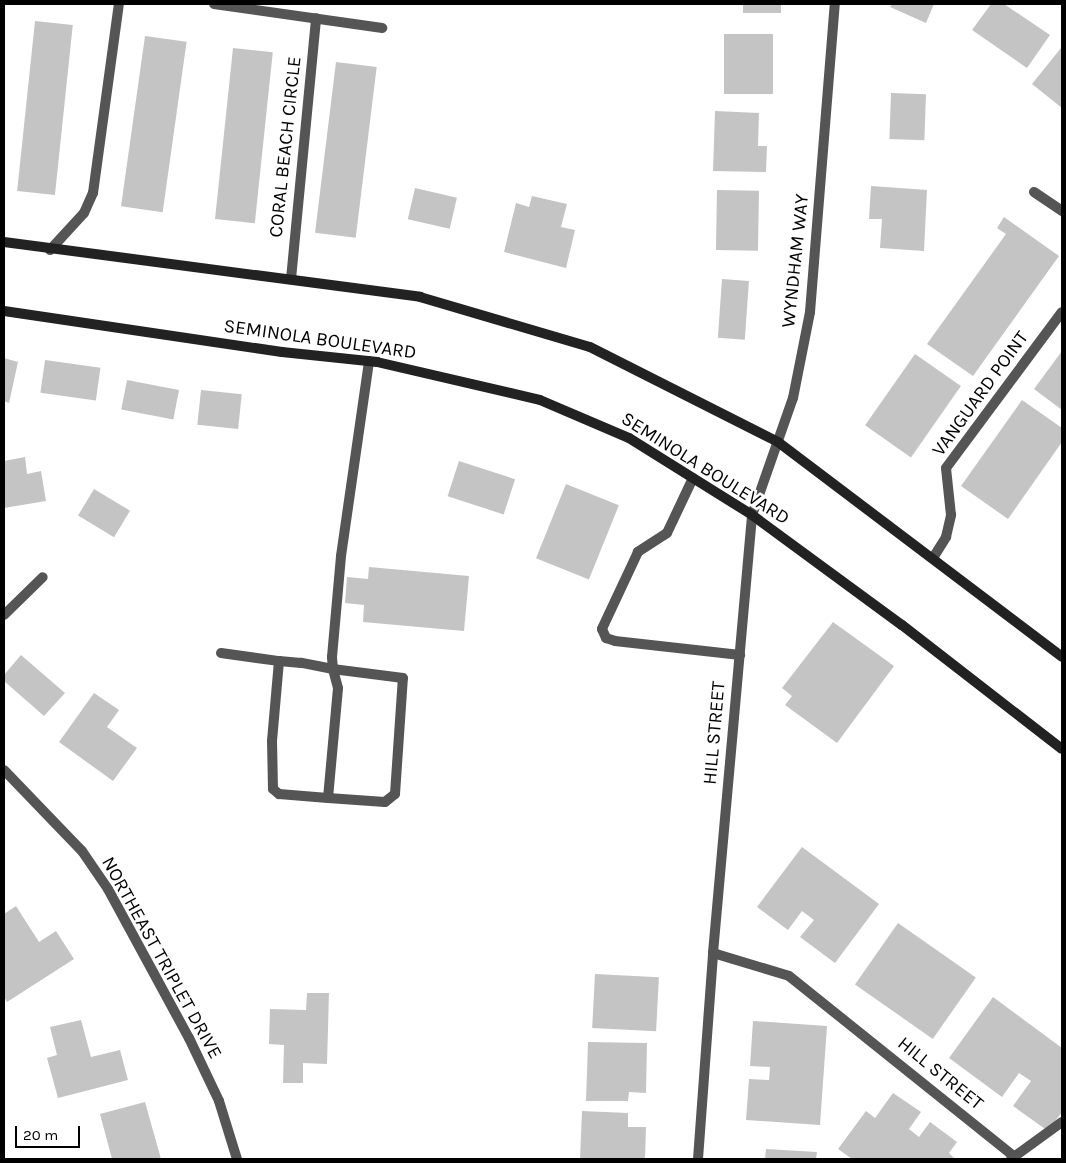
<!DOCTYPE html>
<style>
body{margin:0}
#map{position:relative;width:1066px;height:1163px;overflow:hidden;background:#fff;font-family:Karla,sans-serif}
div>[style]{position:absolute}
.building>*{inset:0;background:#c4c4c4;transform-origin:0 0}
.service>*{height:10px;margin:-5px;padding:0 5px;transform-origin:5px;border-radius:5px;background:#555}
.minor>*{height:10px;margin:-5px;padding:0 5px;transform-origin:5px;border-radius:5px;background:#555}
.secondary>*{height:10px;margin:-5px;padding:0 5px;transform-origin:5px;border-radius:5px;background:#222}
span{translate:-50% -50%;white-space:nowrap;text-align:center;line-height:1.15;-webkit-text-stroke:5px #fff;paint-order:stroke}
.street-label{font-size:19px;color:#000}
.frame{position:absolute;inset:0;border:5px solid #000;pointer-events:none}
.scale{position:absolute;left:15px;top:1126px;width:65px;height:22px;box-sizing:border-box;border:2px solid #000;border-top:0;padding-left:6px;font-size:15px;line-height:18px;white-space:nowrap;color:#000;-webkit-text-stroke:4px #fff;paint-order:stroke}
</style>
<div id="map">
<div class="building">
<i style="left:743px;top:4px;width:38px;height:9px"></i>
<i style="clip-path:polygon(892px 4px,934px 4px,926px 23px,890px 7px)"></i>
<i style="clip-path:polygon(991px 4px,1004px 4px,1050px 35px,1027px 68px,972px 30px)"></i>
<i style="left:35px;top:21px;width:38px;height:171px;rotate:6deg"></i>
<i style="left:724px;top:34px;width:49px;height:60px"></i>
<i style="left:145px;top:36px;width:42px;height:172px;rotate:8deg"></i>
<i style="left:233px;top:48px;width:40px;height:172px;rotate:6deg"></i>
<i style="clip-path:polygon(1061px 48px,1062px 49px,1062px 108px,1032px 84px)"></i>
<i style="left:336px;top:62px;width:41px;height:172px;rotate:7deg"></i>
<i style="left:891px;top:93px;width:35px;height:46px;rotate:2deg"></i>
<i style="clip-path:polygon(715px 111px,759px 113px,758px 146px,767px 146px,766px 172px,713px 171px)"></i>
<i style="clip-path:polygon(871px 186px,927px 190px,924px 251px,880px 248px,882px 219px,869px 219px)"></i>
<i style="left:415px;top:188px;width:43px;height:32px;rotate:13deg"></i>
<i style="left:717px;top:190px;width:42px;height:60px;rotate:1deg"></i>
<i style="clip-path:polygon(532px 196px,567px 204px,561px 227px,575px 230px,566px 268px,504px 252px,516px 203px,529px 207px)"></i>
<i style="clip-path:polygon(1004px 217px,1059px 256px,973px 376px,927px 344px,1006px 234px,997px 228px)"></i>
<i style="left:722px;top:279px;width:27px;height:59px;rotate:4deg"></i>
<i style="clip-path:polygon(1062px 351px,1062px 410px,1034px 389px)"></i>
<i style="left:915px;top:354px;width:56px;height:87px;rotate:35deg"></i>
<i style="clip-path:polygon(4px 358px,18px 362px,9px 403px,4px 401px)"></i>
<i style="left:45px;top:360px;width:56px;height:33px;rotate:8deg"></i>
<i style="left:127px;top:380px;width:53px;height:30px;rotate:11deg"></i>
<i style="left:201px;top:390px;width:41px;height:35px;rotate:6deg"></i>
<i style="clip-path:polygon(1022px 400px,1062px 428px,1062px 442px,1008px 519px,961px 486px)"></i>
<i style="clip-path:polygon(25px 457px,27px 474px,41px 471px,46px 501px,4px 508px,4px 461px)"></i>
<i style="left:459px;top:461px;width:59px;height:37px;rotate:18deg"></i>
<i style="left:566px;top:484px;width:57px;height:80px;rotate:22deg"></i>
<i style="left:94px;top:489px;width:42px;height:31px;rotate:31deg"></i>
<i style="clip-path:polygon(369px 567px,469px 576px,464px 631px,363px 622px,364px 605px,345px 603px,347px 577px,368px 579px)"></i>
<i style="clip-path:polygon(833px 622px,894px 666px,837px 743px,785px 705px,792px 696px,782px 688px)"></i>
<i style="clip-path:polygon(21px 655px,65px 693px,44px 716px,4px 681px,4px 675px)"></i>
<i style="clip-path:polygon(94px 693px,119px 710px,107px 727px,137px 748px,113px 781px,59px 742px)"></i>
<i style="clip-path:polygon(802px 847px,879px 904px,835px 963px,800px 937px,814px 920px,802px 911px,788px 930px,757px 907px)"></i>
<i style="clip-path:polygon(16px 906px,39px 942px,56px 931px,74px 959px,7px 1002px,4px 997px,4px 914px)"></i>
<i style="left:898px;top:923px;width:95px;height:75px;rotate:35deg"></i>
<i style="left:595px;top:974px;width:64px;height:54px;rotate:3deg"></i>
<i style="clip-path:polygon(307px 993px,329px 993px,327px 1064px,303px 1063px,303px 1083px,283px 1083px,284px 1045px,269px 1044px,270px 1009px,306px 1010px)"></i>
<i style="clip-path:polygon(993px 997px,1062px 1048px,1062px 1112px,1048px 1131px,1013px 1106px,1031px 1081px,1019px 1073px,1002px 1097px,949px 1058px)"></i>
<i style="clip-path:polygon(81px 1020px,91px 1057px,120px 1050px,128px 1080px,58px 1098px,47px 1058px,57px 1055px,50px 1027px)"></i>
<i style="clip-path:polygon(753px 1021px,827px 1026px,820px 1125px,746px 1120px,749px 1079px,769px 1080px,770px 1067px,750px 1066px)"></i>
<i style="clip-path:polygon(588px 1042px,647px 1043px,646px 1093px,629px 1092px,628px 1101px,586px 1101px)"></i>
<i style="clip-path:polygon(893px 1093px,921px 1112px,909px 1129px,919px 1137px,930px 1122px,957px 1142px,949px 1153px,955px 1159px,852px 1159px,838px 1149px,866px 1111px,875px 1118px)"></i>
<i style="clip-path:polygon(145px 1102px,161px 1159px,112px 1159px,100px 1114px)"></i>
<i style="clip-path:polygon(582px 1111px,628px 1113px,628px 1127px,646px 1127px,645px 1159px,580px 1159px)"></i>
<i style="clip-path:polygon(766px 1149px,817px 1152px,816px 1159px,765px 1159px)"></i>
</div>
<div class="service">
<i style="left:1034px;top:192px;width:34px;rotate:34deg"></i>
<i style="left:693px;top:478px;width:61px;rotate:115.3deg"></i>
<i style="left:667px;top:533px;width:35px;rotate:147deg"></i>
<i style="left:638px;top:552px;width:85px;rotate:115.1deg"></i>
<i style="left:602px;top:629px;width:10px;rotate:66deg"></i>
<i style="left:606px;top:638px;width:9px;rotate:18deg"></i>
<i style="left:615px;top:641px;width:126px;rotate:6.4deg"></i>
<i style="left:933px;top:558px;width:25px;rotate:-58deg"></i>
<i style="left:946px;top:537px;width:23px;rotate:-77deg"></i>
<i style="left:951px;top:515px;width:47px;rotate:-96.1deg"></i>
<i style="left:946px;top:468px;width:194px;rotate:-53.4deg"></i>
<i style="left:221px;top:653px;width:59px;rotate:7.9deg"></i>
<i style="left:328px;top:798px;width:57px;rotate:4deg"></i>
<i style="left:385px;top:802px;width:13px;rotate:-39deg"></i>
<i style="left:395px;top:794px;width:116px;rotate:-86.1deg"></i>
<i style="left:403px;top:678px;width:71px;rotate:-172.7deg"></i>
<i style="left:333px;top:669px;width:33px;rotate:-169deg"></i>
<i style="left:301px;top:663px;width:22px;rotate:-175deg"></i>
<i style="left:279px;top:661px;width:80px;rotate:95deg"></i>
<i style="left:272px;top:741px;width:48px;rotate:88.8deg"></i>
<i style="left:273px;top:789px;width:8px;rotate:40deg"></i>
<i style="left:279px;top:794px;width:49px;rotate:4.7deg"></i>
<i style="left:328px;top:798px;width:110px;rotate:-84.8deg"></i>
<i style="left:338px;top:688px;width:20px;rotate:-105deg"></i>
<i style="left:333px;top:669px;width:12px;rotate:-95deg"></i>
<i style="left:332px;top:657px;width:101px;rotate:-84.9deg"></i>
<i style="left:341px;top:556px;width:197px;rotate:-81.8deg"></i>
</div>
<div class="minor">
<i style="left:214px;top:4px;width:170px;rotate:8.1deg"></i>
<i style="left:50px;top:250px;width:50px;rotate:-47.4deg"></i>
<i style="left:84px;top:213px;width:22px;rotate:-66deg"></i>
<i style="left:93px;top:193px;width:191px;rotate:-82.2deg"></i>
<i style="left:291px;top:279px;width:262px;rotate:-84.5deg"></i>
<i style="left:4px;top:615px;width:54px;rotate:-44.3deg"></i>
<i style="left:4px;top:770px;width:112px;rotate:46.1deg"></i>
<i style="left:82px;top:851px;width:46px;rotate:55.6deg"></i>
<i style="left:108px;top:889px;width:170px;rotate:61.5deg"></i>
<i style="left:189px;top:1038px;width:70px;rotate:64.5deg"></i>
<i style="left:219px;top:1101px;width:61px;rotate:72.8deg"></i>
<i style="left:713px;top:953px;width:79px;rotate:16.8deg"></i>
<i style="left:789px;top:976px;width:288px;rotate:38.7deg"></i>
<i style="left:698px;top:1159px;width:207px;rotate:-85.8deg"></i>
<i style="left:713px;top:953px;width:440px;rotate:-84.9deg"></i>
<i style="left:752px;top:515px;width:124px;rotate:-70.7deg"></i>
<i style="left:793px;top:398px;width:88px;rotate:-78.8deg"></i>
<i style="left:810px;top:312px;width:309px;rotate:-85.4deg"></i>
<i style="left:1011px;top:1159px;width:63px;rotate:-36deg"></i>
</div>
<div class="secondary">
<i style="left:4px;top:242px;width:420px;rotate:7.5deg"></i>
<i style="left:420px;top:297px;width:177px;rotate:16.4deg"></i>
<i style="left:590px;top:347px;width:211px;rotate:26.8deg"></i>
<i style="left:778px;top:442px;width:356px;rotate:37.1deg"></i>
<i style="left:4px;top:311px;width:281px;rotate:8.4deg"></i>
<i style="left:282px;top:352px;width:96px;rotate:6deg"></i>
<i style="left:377px;top:362px;width:167px;rotate:13.1deg"></i>
<i style="left:540px;top:400px;width:97px;rotate:23.1deg"></i>
<i style="left:629px;top:438px;width:145px;rotate:32deg"></i>
<i style="left:752px;top:515px;width:186px;rotate:36.3deg"></i>
<i style="left:902px;top:625px;width:202px;rotate:37.8deg"></i>
</div>
<div class="street-label">
<span style="left:286px;top:147px;rotate:-84deg">CORAL BEACH CIRCLE</span>
<span style="left:796px;top:261px;rotate:-84deg">WYNDHAM WAY</span>
<span style="left:320px;top:340px;rotate:8deg">SEMINOLA BOULEVARD</span>
<span style="left:981px;top:394px;rotate:-54deg">VANGUARD POINT</span>
<span style="left:705px;top:469px;rotate:32deg">SEMINOLA BOULEVARD</span>
<span style="left:715px;top:733px;rotate:-85deg">HILL STREET</span>
<span style="left:161px;top:958px;rotate:61deg">NORTHEAST TRIPLET DRIVE</span>
<span style="left:940px;top:1074px;rotate:39deg">HILL STREET</span>
</div>
<div class="frame"></div>
<div class="scale">20 m</div>
</div>
